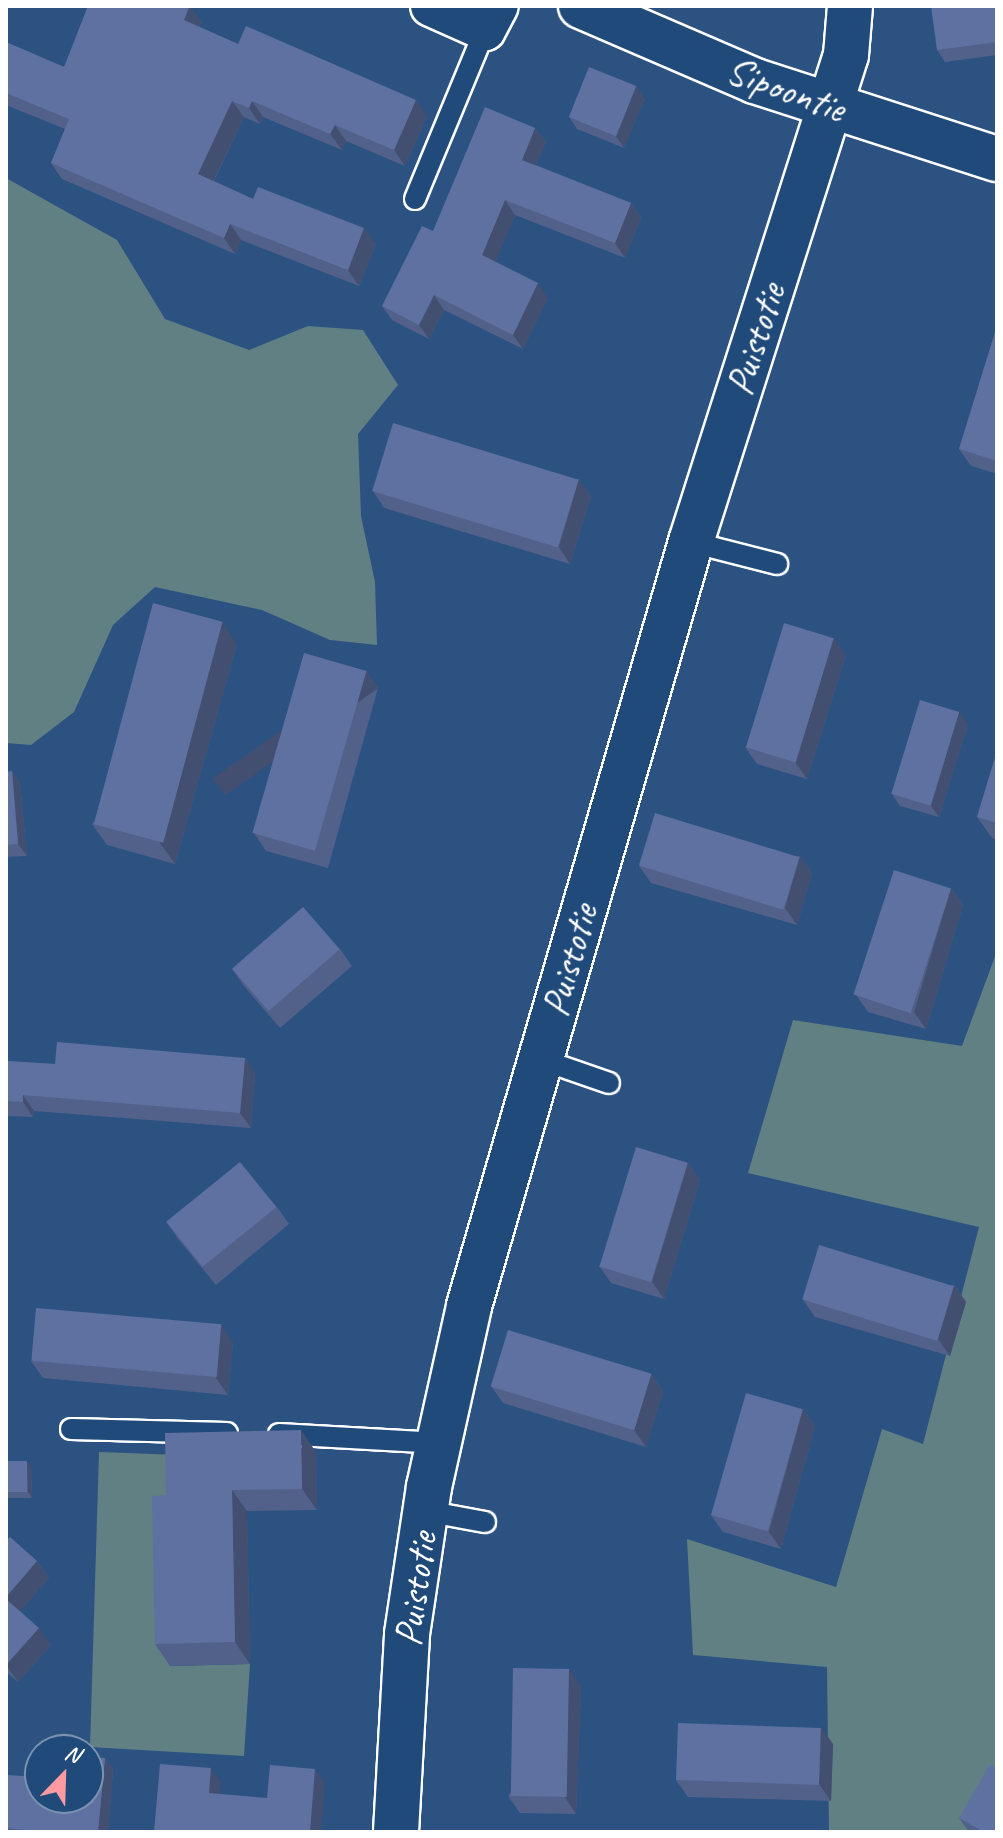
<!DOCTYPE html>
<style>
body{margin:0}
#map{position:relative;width:1003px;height:1838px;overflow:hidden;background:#2c5282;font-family:Caveat,sans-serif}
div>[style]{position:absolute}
.green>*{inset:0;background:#608084}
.roads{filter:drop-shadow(2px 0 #fff) drop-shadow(-2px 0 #fff) drop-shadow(0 2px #fff) drop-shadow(0 -2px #fff)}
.lane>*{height:20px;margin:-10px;padding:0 10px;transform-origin:10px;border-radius:10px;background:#1f4a7a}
.street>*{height:40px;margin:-20px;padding:0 20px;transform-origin:20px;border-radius:20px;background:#1f4a7a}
.secondary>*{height:44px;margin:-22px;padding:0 22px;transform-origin:22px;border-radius:22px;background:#1f4a7a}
.wall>*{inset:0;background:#51618a}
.shaded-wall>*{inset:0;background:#424f70;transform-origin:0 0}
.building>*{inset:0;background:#5e71a0;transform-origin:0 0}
span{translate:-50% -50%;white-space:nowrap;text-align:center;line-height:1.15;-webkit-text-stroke:6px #1f4a7a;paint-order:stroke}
.street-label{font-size:40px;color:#fff}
.frame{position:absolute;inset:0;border:8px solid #fff;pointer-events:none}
.north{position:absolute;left:24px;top:1734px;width:80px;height:80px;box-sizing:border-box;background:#1f4a7a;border:2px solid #7992af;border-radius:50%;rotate:23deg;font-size:22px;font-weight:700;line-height:32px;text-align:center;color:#fff}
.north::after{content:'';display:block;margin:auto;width:28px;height:36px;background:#ff9aa2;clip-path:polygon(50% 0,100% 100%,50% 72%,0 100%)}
</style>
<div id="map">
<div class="green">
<i style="clip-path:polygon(6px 178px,117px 240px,165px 319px,249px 350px,308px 326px,363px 330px,398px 385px,358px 434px,361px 516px,375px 582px,377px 645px,330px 640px,262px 610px,155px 587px,113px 625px,74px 712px,31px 745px,6px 743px)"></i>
<i style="clip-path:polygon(997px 951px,997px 1777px,967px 1832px,829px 1832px,827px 1667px,693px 1655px,687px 1539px,836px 1587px,882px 1429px,923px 1444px,979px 1227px,748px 1173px,793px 1020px,962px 1046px)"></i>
<i style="clip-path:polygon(99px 1452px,180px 1455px,171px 1666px,250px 1664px,244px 1756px,90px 1747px)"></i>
</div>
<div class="roads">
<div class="lane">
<i style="left:415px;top:199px;width:183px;rotate:-67.5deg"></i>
<i style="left:691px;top:542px;width:89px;rotate:14.3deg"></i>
<i style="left:540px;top:1059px;width:73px;rotate:19.2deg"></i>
<i style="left:71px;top:1429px;width:156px;rotate:1.5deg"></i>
<i style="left:279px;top:1434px;width:161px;rotate:3.2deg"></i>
<i style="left:425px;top:1511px;width:61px;rotate:10.4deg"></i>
</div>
<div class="street">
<i style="left:431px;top:6px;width:59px;rotate:24deg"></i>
<i style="left:485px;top:30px;width:27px;rotate:-62deg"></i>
</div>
<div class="secondary">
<i style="left:581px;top:6px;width:189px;rotate:23.3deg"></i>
<i style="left:755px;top:81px;width:254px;rotate:17.9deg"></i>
<i style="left:396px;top:1832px;width:198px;rotate:-86.8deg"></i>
<i style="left:407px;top:1634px;width:149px;rotate:-81.5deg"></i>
<i style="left:429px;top:1487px;width:185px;rotate:-77.5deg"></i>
<i style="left:469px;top:1306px;width:796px;rotate:-73.8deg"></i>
<i style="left:691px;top:542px;width:511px;rotate:-72.35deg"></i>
<i style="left:846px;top:55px;width:49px;rotate:-85.3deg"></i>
</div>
</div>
<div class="wall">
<i style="clip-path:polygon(190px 6px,201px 22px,199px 27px,238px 44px,427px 116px,405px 166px,346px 141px,342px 150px,263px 117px,260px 124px,244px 117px,214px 181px,253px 199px,376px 244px,359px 286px,241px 240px,235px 254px,62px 179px,51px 163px,65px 129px,6px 105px,6px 42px,64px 67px)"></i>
<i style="clip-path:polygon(997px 6px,997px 55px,945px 62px,937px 50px)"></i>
<i style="clip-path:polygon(645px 98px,624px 148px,577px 129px,569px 117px)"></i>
<i style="clip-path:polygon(535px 128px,546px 142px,536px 165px,631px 203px,641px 218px,625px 258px,515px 215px,495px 262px,548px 298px,523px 349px,444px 310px,429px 339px,392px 320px,382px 306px,433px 231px)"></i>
<i style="clip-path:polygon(997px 326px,997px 474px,971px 466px,959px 449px)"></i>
<i style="clip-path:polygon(579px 479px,591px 496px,570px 564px,384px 508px,373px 491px)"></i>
<i style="clip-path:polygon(237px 644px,175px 864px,107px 845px,92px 824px)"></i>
<i style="clip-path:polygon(846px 655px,807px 779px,757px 764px,745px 747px)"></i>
<i style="clip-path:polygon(366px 671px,378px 688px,328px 868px,266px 851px,254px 833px)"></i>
<i style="clip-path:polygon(968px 724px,939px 817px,900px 806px,892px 794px)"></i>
<i style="clip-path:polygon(997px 751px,997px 840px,992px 838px,977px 817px)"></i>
<i style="clip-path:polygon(12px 771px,20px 783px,27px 856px,6px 857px,6px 772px)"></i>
<i style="clip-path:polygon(800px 856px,812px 873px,797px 925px,651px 883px,639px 866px)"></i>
<i style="clip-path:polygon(951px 888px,963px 905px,926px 1029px,868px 1012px,856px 995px)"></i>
<i style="clip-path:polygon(340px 949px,352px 966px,280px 1028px,244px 986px,232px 969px)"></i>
<i style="clip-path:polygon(245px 1058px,255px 1073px,251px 1128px,34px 1111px,33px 1117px,6px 1116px,6px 1061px,55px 1064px)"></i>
<i style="clip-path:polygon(688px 1163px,700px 1180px,664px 1299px,611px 1283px,599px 1266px)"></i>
<i style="clip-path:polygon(277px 1207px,289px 1224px,216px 1285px,179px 1240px,167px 1223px)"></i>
<i style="clip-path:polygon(954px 1285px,966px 1302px,950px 1356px,815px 1317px,803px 1300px)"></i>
<i style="clip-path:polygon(233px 1342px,228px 1395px,43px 1378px,31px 1361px)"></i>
<i style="clip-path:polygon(651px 1374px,663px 1391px,646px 1447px,503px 1403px,491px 1386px)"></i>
<i style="clip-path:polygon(803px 1409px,815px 1426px,781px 1549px,723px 1532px,711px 1515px)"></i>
<i style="clip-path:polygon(316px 1452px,317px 1510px,247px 1511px,250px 1664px,170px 1666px,155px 1644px,166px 1495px)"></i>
<i style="clip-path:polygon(6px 1461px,31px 1467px,32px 1498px,6px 1498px)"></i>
<i style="clip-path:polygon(6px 1541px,37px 1561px,49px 1578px,20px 1611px,51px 1645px,18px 1682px,6px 1672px)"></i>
<i style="clip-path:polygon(581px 1686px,576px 1814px,520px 1813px,508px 1796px)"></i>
<i style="clip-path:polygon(833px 1744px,831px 1801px,688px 1797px,676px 1780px)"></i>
<i style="clip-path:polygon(105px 1758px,113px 1770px,108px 1832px,6px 1832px,6px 1775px,40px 1798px)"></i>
<i style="clip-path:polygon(959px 1818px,997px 1832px,969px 1832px)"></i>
</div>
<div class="shaded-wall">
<i style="clip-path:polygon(190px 6px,201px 22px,195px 36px,184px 20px)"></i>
<i style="clip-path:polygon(636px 86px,645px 98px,624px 148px,616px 136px)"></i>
<i style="clip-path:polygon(416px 100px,427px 116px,405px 166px,394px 150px)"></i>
<i style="clip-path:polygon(232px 101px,244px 117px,209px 190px,198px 174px)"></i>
<i style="clip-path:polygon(252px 101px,263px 117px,260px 124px,249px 108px)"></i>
<i style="clip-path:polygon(335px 125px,346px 141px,342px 150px,330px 134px)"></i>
<i style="clip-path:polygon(535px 128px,546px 142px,532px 174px,522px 160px)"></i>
<i style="clip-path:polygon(505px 200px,515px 215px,492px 270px,482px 255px)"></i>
<i style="clip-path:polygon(631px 203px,641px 218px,625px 258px,615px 243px)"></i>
<i style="clip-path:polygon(230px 224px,241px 240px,235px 254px,224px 238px)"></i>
<i style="clip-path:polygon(364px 228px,376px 244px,359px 286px,348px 270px)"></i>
<i style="clip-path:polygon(538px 283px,548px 298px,523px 349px,513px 335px)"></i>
<i style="clip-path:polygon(434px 295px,444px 310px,429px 339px,419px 325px)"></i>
<i style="clip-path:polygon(579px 479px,591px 496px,570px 564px,559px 547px)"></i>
<i style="clip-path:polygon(222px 622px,237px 644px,175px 864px,160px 843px)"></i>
<i style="clip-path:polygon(834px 638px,846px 655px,807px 779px,795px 762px)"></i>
<i style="left:366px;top:671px;width:21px;height:187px;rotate:55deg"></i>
<i style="clip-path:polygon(959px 712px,968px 724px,939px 817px,931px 806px)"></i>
<i style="clip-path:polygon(12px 771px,20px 783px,27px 856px,18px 844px)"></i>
<i style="clip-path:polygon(800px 856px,812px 873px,797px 925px,785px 908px)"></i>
<i style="clip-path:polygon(951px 888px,963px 905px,926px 1029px,914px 1012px)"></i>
<i style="clip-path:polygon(245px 1058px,255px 1073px,251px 1128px,240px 1113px)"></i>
<i style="clip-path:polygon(23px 1095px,34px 1111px,33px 1117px,23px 1102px)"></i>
<i style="clip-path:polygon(688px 1163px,700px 1180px,664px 1299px,652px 1282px)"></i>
<i style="clip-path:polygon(954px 1285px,966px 1302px,950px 1356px,938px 1339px)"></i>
<i style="clip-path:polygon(221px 1325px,233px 1342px,228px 1395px,216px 1378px)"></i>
<i style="clip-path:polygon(651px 1374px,663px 1391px,646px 1447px,634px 1430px)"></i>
<i style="clip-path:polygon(803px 1409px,815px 1426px,781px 1549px,769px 1532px)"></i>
<i style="clip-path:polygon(301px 1430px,316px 1452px,317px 1510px,302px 1489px)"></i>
<i style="clip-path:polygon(27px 1461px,31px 1467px,32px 1498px,28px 1492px)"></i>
<i style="clip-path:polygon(232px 1490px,247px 1511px,250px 1664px,235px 1642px)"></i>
<i style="clip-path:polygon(37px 1561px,49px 1578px,17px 1615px,6px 1599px,6px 1597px)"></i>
<i style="clip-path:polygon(39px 1628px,51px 1645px,18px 1682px,6px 1665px)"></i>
<i style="clip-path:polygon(569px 1669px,581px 1686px,576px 1814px,565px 1797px)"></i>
<i style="clip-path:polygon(821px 1727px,833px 1744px,831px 1801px,819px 1784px)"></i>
<i style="clip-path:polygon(105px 1758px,113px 1770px,108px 1832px,98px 1832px)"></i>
<i style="clip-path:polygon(211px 1768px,221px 1782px,219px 1807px,209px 1793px)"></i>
<i style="clip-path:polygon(315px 1769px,325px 1783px,321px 1832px,310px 1832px)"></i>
</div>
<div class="building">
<i style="clip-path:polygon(88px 6px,189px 6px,184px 20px,238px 44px,246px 26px,416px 100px,394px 150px,335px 125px,330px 134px,252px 101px,249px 108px,232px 101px,198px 174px,253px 199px,258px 187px,364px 228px,348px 270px,230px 224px,224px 238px,51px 163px,69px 119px,6px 93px,6px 42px,64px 67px)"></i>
<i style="clip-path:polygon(931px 6px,997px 6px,997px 42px,937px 50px)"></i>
<i style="left:589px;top:67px;width:51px;height:54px;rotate:22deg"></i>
<i style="clip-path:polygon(485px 107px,535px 128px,522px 160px,631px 203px,615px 243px,505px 200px,482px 255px,538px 283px,513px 335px,434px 295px,419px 325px,382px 306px,422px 226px,433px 231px)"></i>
<i style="clip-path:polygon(997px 326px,997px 461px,959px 449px)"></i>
<i style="left:393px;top:423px;width:194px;height:71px;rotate:17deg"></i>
<i style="left:153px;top:603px;width:72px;height:229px;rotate:15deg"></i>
<i style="left:784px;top:623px;width:52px;height:130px;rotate:17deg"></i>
<i style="left:304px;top:653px;width:65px;height:187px;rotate:16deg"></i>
<i style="left:920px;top:700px;width:41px;height:98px;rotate:17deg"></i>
<i style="clip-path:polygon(997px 751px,997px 823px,977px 817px)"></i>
<i style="clip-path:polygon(12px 771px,18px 844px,6px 845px,6px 772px)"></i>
<i style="left:655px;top:813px;width:151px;height:55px;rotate:17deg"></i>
<i style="left:894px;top:870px;width:60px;height:131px;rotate:18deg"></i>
<i style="left:303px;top:907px;width:56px;height:94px;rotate:49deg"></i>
<i style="clip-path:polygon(57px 1042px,245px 1058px,240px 1113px,23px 1095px,23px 1102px,6px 1101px,6px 1061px,55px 1064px)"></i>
<i style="left:636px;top:1147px;width:54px;height:125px;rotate:17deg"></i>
<i style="left:240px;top:1162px;width:58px;height:95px;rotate:51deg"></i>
<i style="left:819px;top:1245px;width:141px;height:57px;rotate:17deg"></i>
<i style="left:36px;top:1308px;width:186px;height:53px;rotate:5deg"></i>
<i style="left:508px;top:1330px;width:150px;height:59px;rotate:17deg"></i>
<i style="left:746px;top:1393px;width:59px;height:127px;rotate:16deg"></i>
<i style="clip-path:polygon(301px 1430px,302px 1489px,232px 1490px,235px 1642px,155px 1644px,152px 1496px,166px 1495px,165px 1433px)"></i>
<i style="left:6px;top:1461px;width:21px;height:31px"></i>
<i style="clip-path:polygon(10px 1537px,37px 1561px,6px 1597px,6px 1541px)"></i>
<i style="clip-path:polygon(6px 1599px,39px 1628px,6px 1665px)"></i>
<i style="left:513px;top:1668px;width:56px;height:128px;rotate:1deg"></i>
<i style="left:678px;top:1723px;width:143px;height:57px;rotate:2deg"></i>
<i style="clip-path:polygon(88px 1757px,105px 1758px,98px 1832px,48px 1832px,6px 1828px,6px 1775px,40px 1777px,40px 1798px,88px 1798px)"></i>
<i style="clip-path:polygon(160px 1764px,211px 1768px,209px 1793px,267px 1798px,270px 1765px,315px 1769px,310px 1832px,154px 1832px)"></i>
<i style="clip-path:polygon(990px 1764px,997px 1768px,997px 1832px,984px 1832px,959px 1818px)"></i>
</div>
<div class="street-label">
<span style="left:786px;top:89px;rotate:20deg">Sipoontie</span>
<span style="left:755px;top:339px;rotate:-72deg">Puistotie</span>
<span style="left:569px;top:960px;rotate:-74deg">Puistotie</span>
<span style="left:415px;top:1589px;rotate:-82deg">Puistotie</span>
</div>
<div class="frame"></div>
<div class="north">N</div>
</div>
